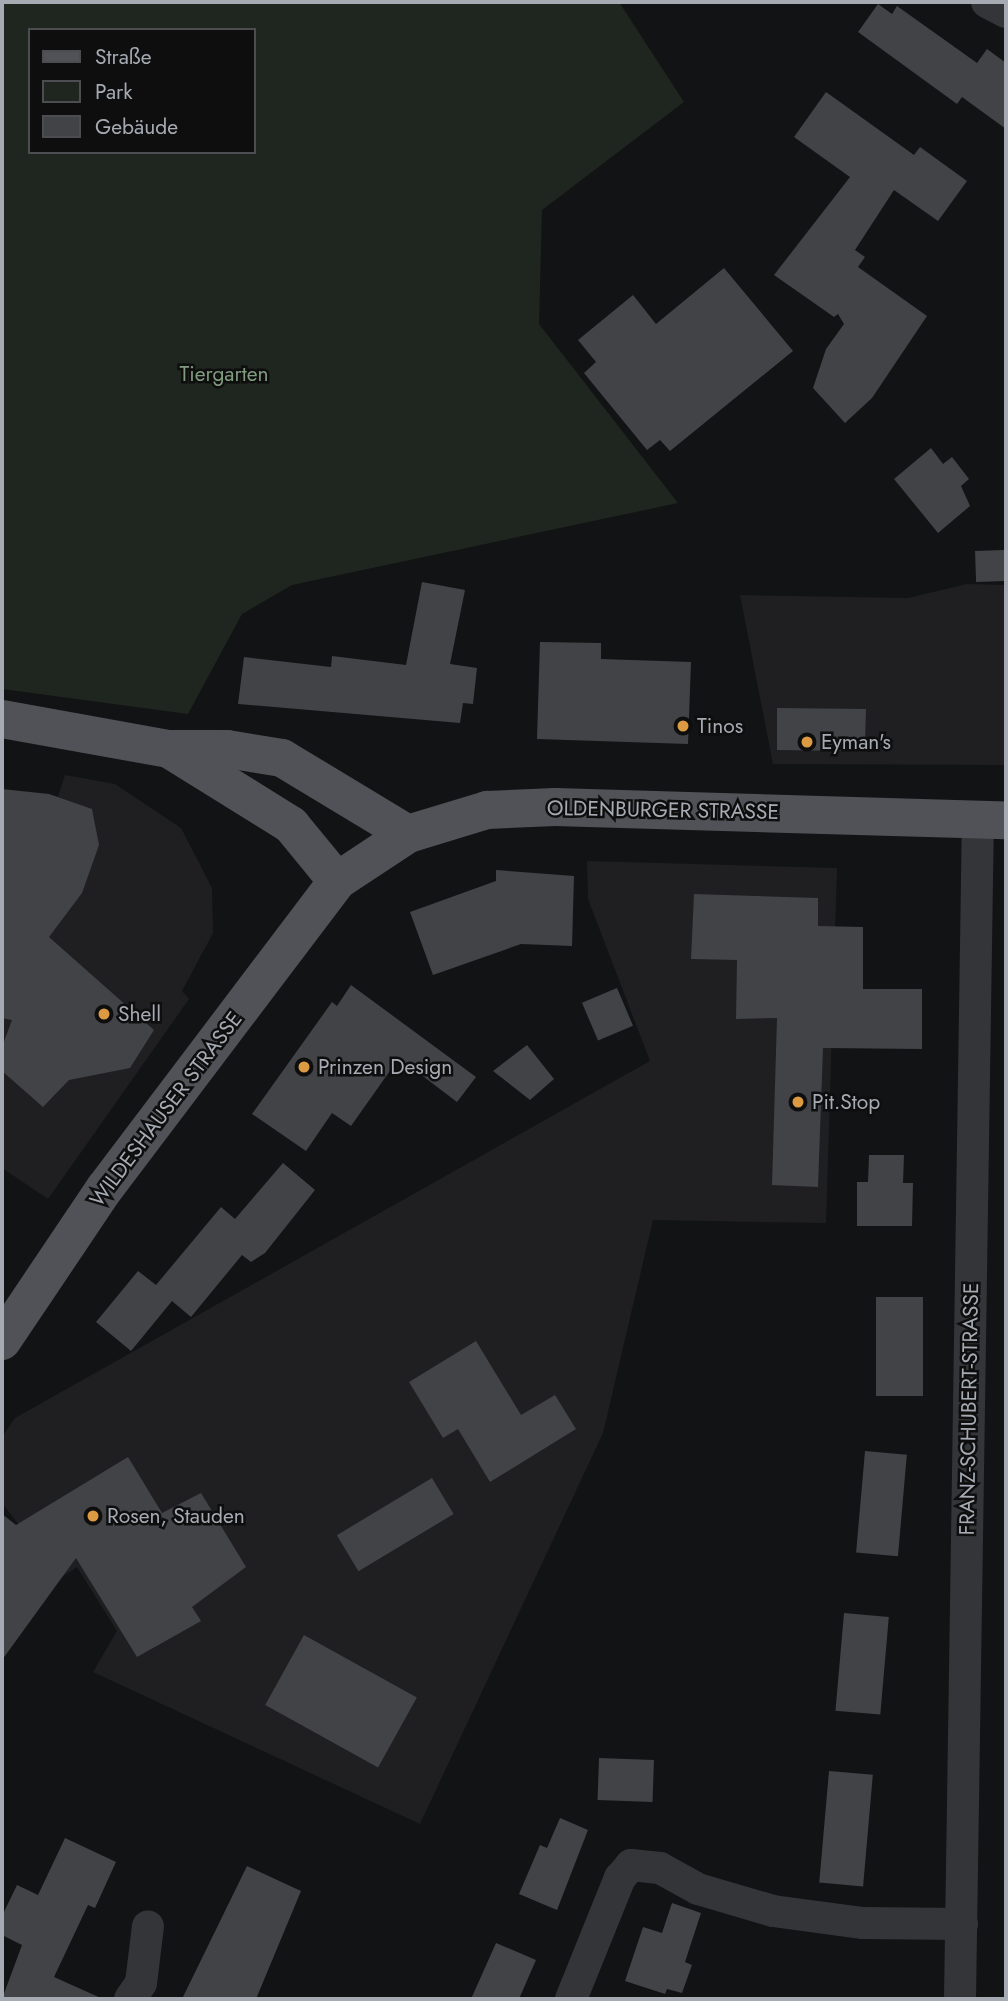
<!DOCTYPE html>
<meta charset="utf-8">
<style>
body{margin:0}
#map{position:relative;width:1008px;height:2001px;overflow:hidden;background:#121314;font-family:Jost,sans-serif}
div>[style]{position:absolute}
.built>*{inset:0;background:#1f1f21}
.green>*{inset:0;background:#1f261f}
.building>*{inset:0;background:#424347;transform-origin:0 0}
.minor>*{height:32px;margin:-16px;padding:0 16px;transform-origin:16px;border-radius:16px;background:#343538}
.major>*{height:38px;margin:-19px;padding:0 19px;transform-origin:19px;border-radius:19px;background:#505257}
.dots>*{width:19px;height:19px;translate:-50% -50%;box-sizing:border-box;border:4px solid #0e0e0f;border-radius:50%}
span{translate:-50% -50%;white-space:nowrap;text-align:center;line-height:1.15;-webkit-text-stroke:5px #0e0e0f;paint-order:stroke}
.park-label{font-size:21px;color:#809c7f}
.poi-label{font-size:21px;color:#a6abb3}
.left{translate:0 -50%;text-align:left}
.street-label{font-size:21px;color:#a6abb3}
.frame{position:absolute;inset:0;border:4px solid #a6abb3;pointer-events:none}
.legend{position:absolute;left:28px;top:28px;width:228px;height:126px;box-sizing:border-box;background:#0e0e0f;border:2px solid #4b4d51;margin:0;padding:9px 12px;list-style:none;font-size:21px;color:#a6abb3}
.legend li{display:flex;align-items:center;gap:14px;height:35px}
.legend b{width:35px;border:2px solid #4b4d51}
</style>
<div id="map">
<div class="built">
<i style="clip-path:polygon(967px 584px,1006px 585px,1006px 765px,773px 764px,740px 595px,908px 598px)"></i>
<i style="clip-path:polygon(65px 775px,115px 784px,181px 828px,212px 888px,213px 933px,182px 991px,189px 999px,48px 1199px,2px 1168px,2px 966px)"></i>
<i style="clip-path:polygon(587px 861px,837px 868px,826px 1223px,653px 1220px,603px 1433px,420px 1824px,93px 1672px,117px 1631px,77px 1567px,60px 1578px,2px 1503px,2px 1437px,15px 1418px,650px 1061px,588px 899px)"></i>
</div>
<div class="green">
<i style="clip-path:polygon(evenodd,2px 2px,619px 2px,684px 102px,542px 210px,539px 324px,678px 503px,292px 585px,242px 614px,188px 714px,2px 689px,2px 2px,30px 30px,254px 30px,254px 152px,30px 152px,30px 30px)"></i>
</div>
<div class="building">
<i style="clip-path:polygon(878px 4px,892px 14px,897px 6px,977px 63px,987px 49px,1006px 63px,1006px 129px,962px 97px,957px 104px,858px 32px)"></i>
<i style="clip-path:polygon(826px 92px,914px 155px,920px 147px,967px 181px,938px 221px,894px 190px,855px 250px,865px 257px,858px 267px,927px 316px,872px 398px,845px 423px,813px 388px,826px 349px,844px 324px,838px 314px,834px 317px,774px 275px,850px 177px,794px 137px)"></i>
<i style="clip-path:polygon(724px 268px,793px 351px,670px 451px,660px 440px,647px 450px,584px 373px,596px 362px,578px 340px,633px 295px,656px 324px)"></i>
<i style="clip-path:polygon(931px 448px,943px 464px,952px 457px,969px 479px,961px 486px,970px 506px,938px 533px,894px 479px)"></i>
<i style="left:1004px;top:550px;width:31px;height:29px;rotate:88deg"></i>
<i style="clip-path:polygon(422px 582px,465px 590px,450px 664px,477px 668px,473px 704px,463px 703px,460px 723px,238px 704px,244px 657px,331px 667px,332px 656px,406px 665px)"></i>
<i style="clip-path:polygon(540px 642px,601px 643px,601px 659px,691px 662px,688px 744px,537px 739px)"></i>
<i style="clip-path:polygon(777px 708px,866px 709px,865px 745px,849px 745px,849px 751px,777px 750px)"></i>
<i style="clip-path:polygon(2px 789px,49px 794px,92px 809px,99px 845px,82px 893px,49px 937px,154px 1030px,130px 1068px,69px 1080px,43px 1107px,2px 1071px,2px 1047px,12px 1020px,2px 1018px)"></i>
<i style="clip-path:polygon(496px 870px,574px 876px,572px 946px,521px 944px,433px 975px,410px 912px,496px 881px)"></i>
<i style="clip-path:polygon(694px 894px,818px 898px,818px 926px,863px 927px,863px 989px,922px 989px,922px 1049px,823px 1048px,818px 1187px,772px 1185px,777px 1018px,736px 1019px,737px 960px,691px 959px)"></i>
<i style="clip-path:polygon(351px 985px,476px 1077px,457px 1102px,399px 1058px,351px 1126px,332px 1113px,306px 1151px,252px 1114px,332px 1002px,337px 1006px)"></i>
<i style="left:617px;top:988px;width:41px;height:38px;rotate:67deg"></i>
<i style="clip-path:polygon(527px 1045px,554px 1079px,530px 1100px,493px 1071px)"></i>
<i style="clip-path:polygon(869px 1155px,904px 1155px,903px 1183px,913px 1183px,912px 1226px,857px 1226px,857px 1182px,868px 1182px)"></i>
<i style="clip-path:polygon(283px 1163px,315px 1190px,265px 1253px,251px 1262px,242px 1255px,191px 1317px,172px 1301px,131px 1351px,96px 1322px,138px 1271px,156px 1285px,221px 1207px,235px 1219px)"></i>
<i style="left:876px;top:1297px;width:47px;height:99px"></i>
<i style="clip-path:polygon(476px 1341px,521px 1415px,555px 1395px,576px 1429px,490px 1482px,458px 1429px,443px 1438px,409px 1382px)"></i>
<i style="left:865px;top:1451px;width:42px;height:102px;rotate:5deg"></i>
<i style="clip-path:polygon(128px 1457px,162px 1513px,201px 1493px,246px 1567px,192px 1607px,201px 1621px,137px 1657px,76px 1558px,2px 1660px,2px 1514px,16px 1525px)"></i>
<i style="left:432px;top:1478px;width:42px;height:111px;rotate:59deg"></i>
<i style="left:844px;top:1613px;width:45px;height:98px;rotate:5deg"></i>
<i style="left:304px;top:1635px;width:129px;height:80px;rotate:29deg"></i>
<i style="left:599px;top:1758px;width:55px;height:42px;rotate:2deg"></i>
<i style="left:829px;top:1771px;width:44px;height:112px;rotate:5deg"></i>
<i style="clip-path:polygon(560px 1818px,588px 1830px,557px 1910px,519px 1894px,540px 1845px,547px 1848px)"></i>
<i style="clip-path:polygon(65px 1838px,116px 1862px,95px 1908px,88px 1905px,54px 1977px,103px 1999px,2px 1999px,22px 1945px,2px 1935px,2px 1916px,17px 1885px,38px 1895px)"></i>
<i style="clip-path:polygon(247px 1866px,301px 1891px,256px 1999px,182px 1999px)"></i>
<i style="clip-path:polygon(672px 1903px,701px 1913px,685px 1962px,692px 1965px,682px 1993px,667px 1989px,665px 1994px,625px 1981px,643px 1927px,662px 1933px)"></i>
<i style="clip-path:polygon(496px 1943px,536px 1960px,519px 1999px,471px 1999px)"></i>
</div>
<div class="minor">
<i style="left:987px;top:2px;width:21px;rotate:28deg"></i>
<i style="left:130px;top:1999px;width:19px;rotate:-55deg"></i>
<i style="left:141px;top:1983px;width:57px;rotate:-83deg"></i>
<i style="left:571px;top:1999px;width:131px;rotate:-68deg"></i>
<i style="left:620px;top:1878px;width:17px;rotate:-50deg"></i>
<i style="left:631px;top:1865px;width:29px;rotate:6deg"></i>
<i style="left:660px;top:1868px;width:43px;rotate:28.9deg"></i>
<i style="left:698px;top:1889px;width:78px;rotate:16.3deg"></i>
<i style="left:773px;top:1911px;width:91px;rotate:7.6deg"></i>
<i style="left:863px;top:1923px;width:99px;rotate:0.6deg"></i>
<i style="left:960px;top:1999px;width:1179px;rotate:-89.13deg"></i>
</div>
<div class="major">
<i style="left:2px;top:719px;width:170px;rotate:10.2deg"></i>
<i style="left:169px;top:749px;width:144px;rotate:31.9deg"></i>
<i style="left:291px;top:825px;width:72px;rotate:50.6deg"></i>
<i style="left:169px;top:749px;width:58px"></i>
<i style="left:227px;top:749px;width:56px;rotate:9.3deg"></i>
<i style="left:282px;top:758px;width:147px;rotate:31.1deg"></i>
<i style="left:2px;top:1341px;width:184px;rotate:-56.1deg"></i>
<i style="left:105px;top:1188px;width:385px;rotate:-52.9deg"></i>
<i style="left:337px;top:881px;width:85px;rotate:-33.5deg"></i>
<i style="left:408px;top:834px;width:83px;rotate:-16.9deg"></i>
<i style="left:487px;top:810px;width:68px;rotate:-2.5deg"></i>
<i style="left:555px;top:807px;width:451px;rotate:1.7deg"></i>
</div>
<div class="dots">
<i style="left:683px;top:726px;background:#dc9a42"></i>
<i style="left:807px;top:742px;background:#dc9a42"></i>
<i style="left:104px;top:1014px;background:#dc9a42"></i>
<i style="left:304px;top:1067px;background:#dc9a42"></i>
<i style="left:798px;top:1102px;background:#dc9a42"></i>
<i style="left:93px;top:1516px;background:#dc9a42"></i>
</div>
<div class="park-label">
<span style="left:224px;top:374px">Tiergarten</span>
</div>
<div class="poi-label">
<span class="left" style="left:697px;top:726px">Tinos</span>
<span class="left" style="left:821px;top:742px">Eyman's</span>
<span class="left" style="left:118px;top:1014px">Shell</span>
<span class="left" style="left:318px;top:1067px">Prinzen Design</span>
<span class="left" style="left:812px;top:1102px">Pit.Stop</span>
<span class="left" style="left:107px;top:1516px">Rosen, Stauden</span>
</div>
<div class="street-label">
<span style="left:663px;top:810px;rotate:1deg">OLDENBURGER STRASSE</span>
<span style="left:166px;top:1109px;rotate:-53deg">WILDESHAUSER STRASSE</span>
<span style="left:969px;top:1409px;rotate:-89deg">FRANZ-SCHUBERT-STRASSE</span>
</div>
<div class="frame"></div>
<ul class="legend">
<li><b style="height:9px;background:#505257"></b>Straße</li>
<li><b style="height:19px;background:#1f261f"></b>Park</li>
<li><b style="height:19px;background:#424347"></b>Gebäude</li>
</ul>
</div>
